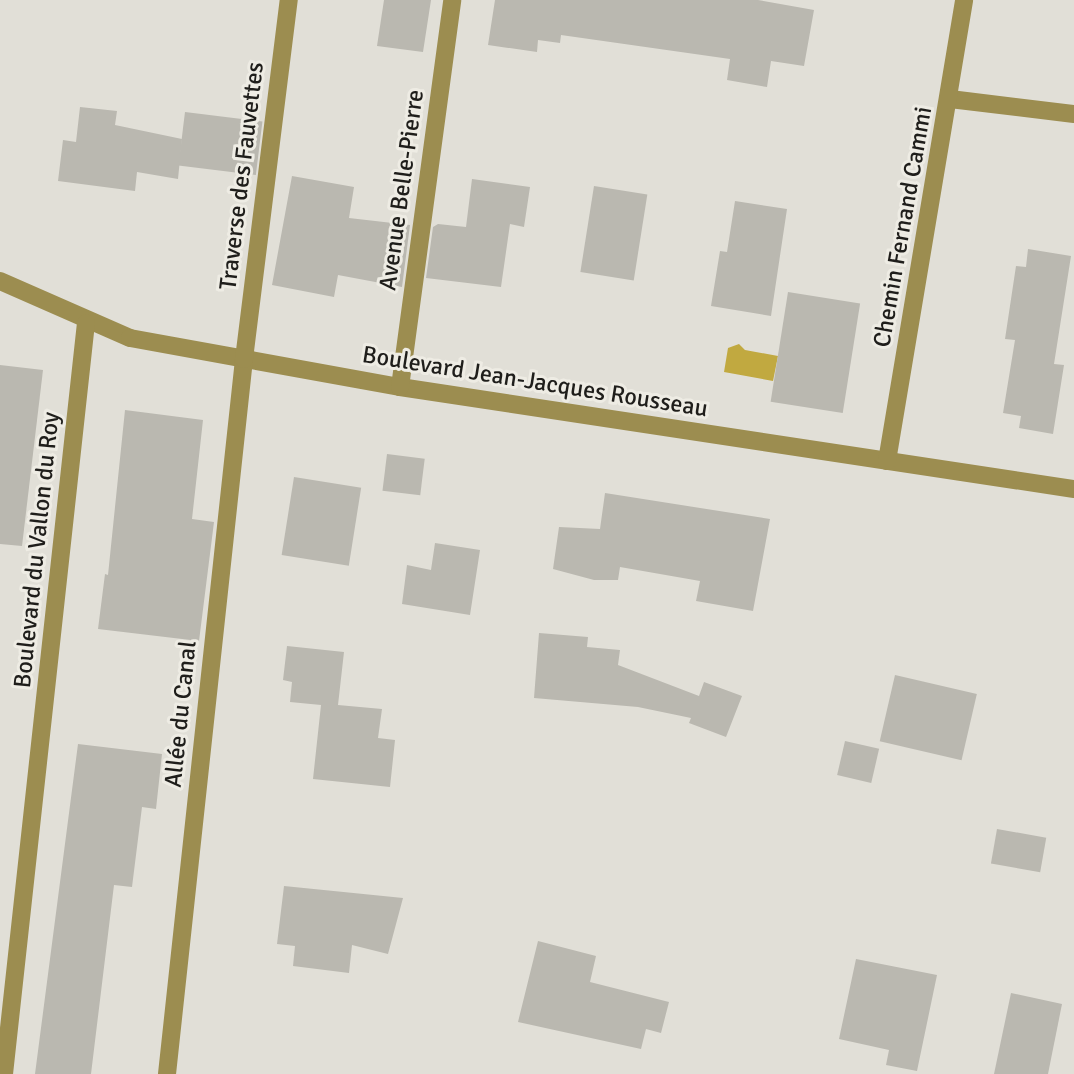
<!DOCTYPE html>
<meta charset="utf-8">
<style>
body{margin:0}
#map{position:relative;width:1074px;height:1074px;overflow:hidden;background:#e1dfd7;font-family:Signika,sans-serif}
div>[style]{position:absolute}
.water>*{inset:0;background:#c1a940}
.building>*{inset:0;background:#bab8b0;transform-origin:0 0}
.minor>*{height:18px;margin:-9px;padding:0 9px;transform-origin:9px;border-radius:9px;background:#9c8d50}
span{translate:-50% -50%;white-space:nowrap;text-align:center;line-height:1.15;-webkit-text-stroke:6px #eeece4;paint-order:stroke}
.street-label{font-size:24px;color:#1f1e1b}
</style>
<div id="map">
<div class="water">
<i style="clip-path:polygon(739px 344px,745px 350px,778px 356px,773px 381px,724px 372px,728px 348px)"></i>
</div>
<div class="building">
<i style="clip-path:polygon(384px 0,431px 0,423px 52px,377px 46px)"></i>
<i style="clip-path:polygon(495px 0,758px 0,814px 10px,804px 66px,771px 61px,767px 87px,727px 80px,730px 59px,561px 35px,560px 43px,538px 40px,537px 52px,488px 45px)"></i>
<i style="clip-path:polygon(80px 107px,117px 111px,115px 125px,182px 139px,178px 179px,137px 172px,135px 191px,58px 181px,63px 140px,76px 142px)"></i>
<i style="left:185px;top:112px;width:78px;height:54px;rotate:7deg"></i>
<i style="clip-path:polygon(292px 176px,354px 187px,349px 218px,410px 225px,402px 287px,338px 275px,334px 297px,272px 285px)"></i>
<i style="clip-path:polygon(472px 179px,530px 187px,524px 227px,510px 224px,501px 287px,426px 278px,433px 227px,438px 224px,466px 227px)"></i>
<i style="left:594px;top:186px;width:54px;height:87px;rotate:9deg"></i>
<i style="clip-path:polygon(735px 201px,787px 209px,771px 316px,711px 306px,720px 251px,727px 252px)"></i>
<i style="clip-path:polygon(1028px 249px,1071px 256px,1054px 364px,1064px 365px,1053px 434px,1019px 428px,1021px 416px,1003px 413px,1015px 340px,1005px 339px,1016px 266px,1026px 267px)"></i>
<i style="left:788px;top:292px;width:73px;height:111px;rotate:9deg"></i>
<i style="clip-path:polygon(0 365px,43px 370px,22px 546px,0 544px)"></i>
<i style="clip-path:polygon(125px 410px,203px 420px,192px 519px,214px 522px,199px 641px,98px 629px,105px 574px,108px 575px)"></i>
<i style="left:387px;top:454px;width:38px;height:37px;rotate:7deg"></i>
<i style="left:294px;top:477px;width:68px;height:79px;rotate:9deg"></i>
<i style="clip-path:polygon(605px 493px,770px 519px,753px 611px,696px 601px,700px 581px,620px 567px,618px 580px,594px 580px,553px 569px,559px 527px,600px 529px)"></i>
<i style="clip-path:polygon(435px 543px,480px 550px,470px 615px,402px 604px,407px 565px,431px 570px)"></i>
<i style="clip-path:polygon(539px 633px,588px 637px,587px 647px,620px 650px,618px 665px,699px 696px,704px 682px,742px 696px,726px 737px,689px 723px,691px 718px,638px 707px,534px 698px)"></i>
<i style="clip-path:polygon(287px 646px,344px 652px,338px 705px,382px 709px,378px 738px,395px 740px,390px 787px,313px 779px,321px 705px,290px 702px,292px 682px,283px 680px)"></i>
<i style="left:895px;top:675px;width:84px;height:68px;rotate:13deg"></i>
<i style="left:845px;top:741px;width:35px;height:35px;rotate:13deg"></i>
<i style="clip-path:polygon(78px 744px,162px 754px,156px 809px,142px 807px,132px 887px,114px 885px,91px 1074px,35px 1074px)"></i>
<i style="left:997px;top:829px;width:50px;height:35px;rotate:10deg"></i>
<i style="clip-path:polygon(284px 886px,403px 898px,388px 954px,352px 945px,349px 973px,293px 966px,295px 946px,277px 944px)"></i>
<i style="clip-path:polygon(538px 941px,596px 956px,590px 982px,669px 1002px,661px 1033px,646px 1029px,641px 1049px,518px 1022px)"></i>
<i style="clip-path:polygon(856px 959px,937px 975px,917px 1071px,886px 1065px,889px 1050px,839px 1039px)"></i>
<i style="clip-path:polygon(1011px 993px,1062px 1004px,1048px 1074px,994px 1074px)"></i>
</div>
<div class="minor">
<i style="left:950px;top:99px;width:125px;rotate:6.9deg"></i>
<i style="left:0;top:281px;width:142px;rotate:23.7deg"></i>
<i style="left:130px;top:338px;width:274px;rotate:10.3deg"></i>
<i style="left:400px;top:387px;width:682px;rotate:8.61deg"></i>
<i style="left:400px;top:387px;width:390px;rotate:-82.3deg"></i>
<i style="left:887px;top:461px;width:467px;rotate:-80.5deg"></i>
<i style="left:4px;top:1074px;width:755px;rotate:-83.77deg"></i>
<i style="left:167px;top:1074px;width:719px;rotate:-83.85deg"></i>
<i style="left:244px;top:359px;width:362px;rotate:-82.9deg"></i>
</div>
<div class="street-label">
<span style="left:242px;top:176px;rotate:-83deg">Traverse des Fauvettes</span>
<span style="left:402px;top:190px;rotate:-82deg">Avenue Belle-Pierre</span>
<span style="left:903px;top:227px;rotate:-80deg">Chemin Fernand Cammi</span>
<span style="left:535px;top:382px;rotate:9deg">Boulevard Jean-Jacques Rousseau</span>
<span style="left:37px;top:550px;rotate:-84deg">Boulevard du Vallon du Roy</span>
<span style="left:181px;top:714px;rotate:-84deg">Allée du Canal</span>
</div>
</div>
